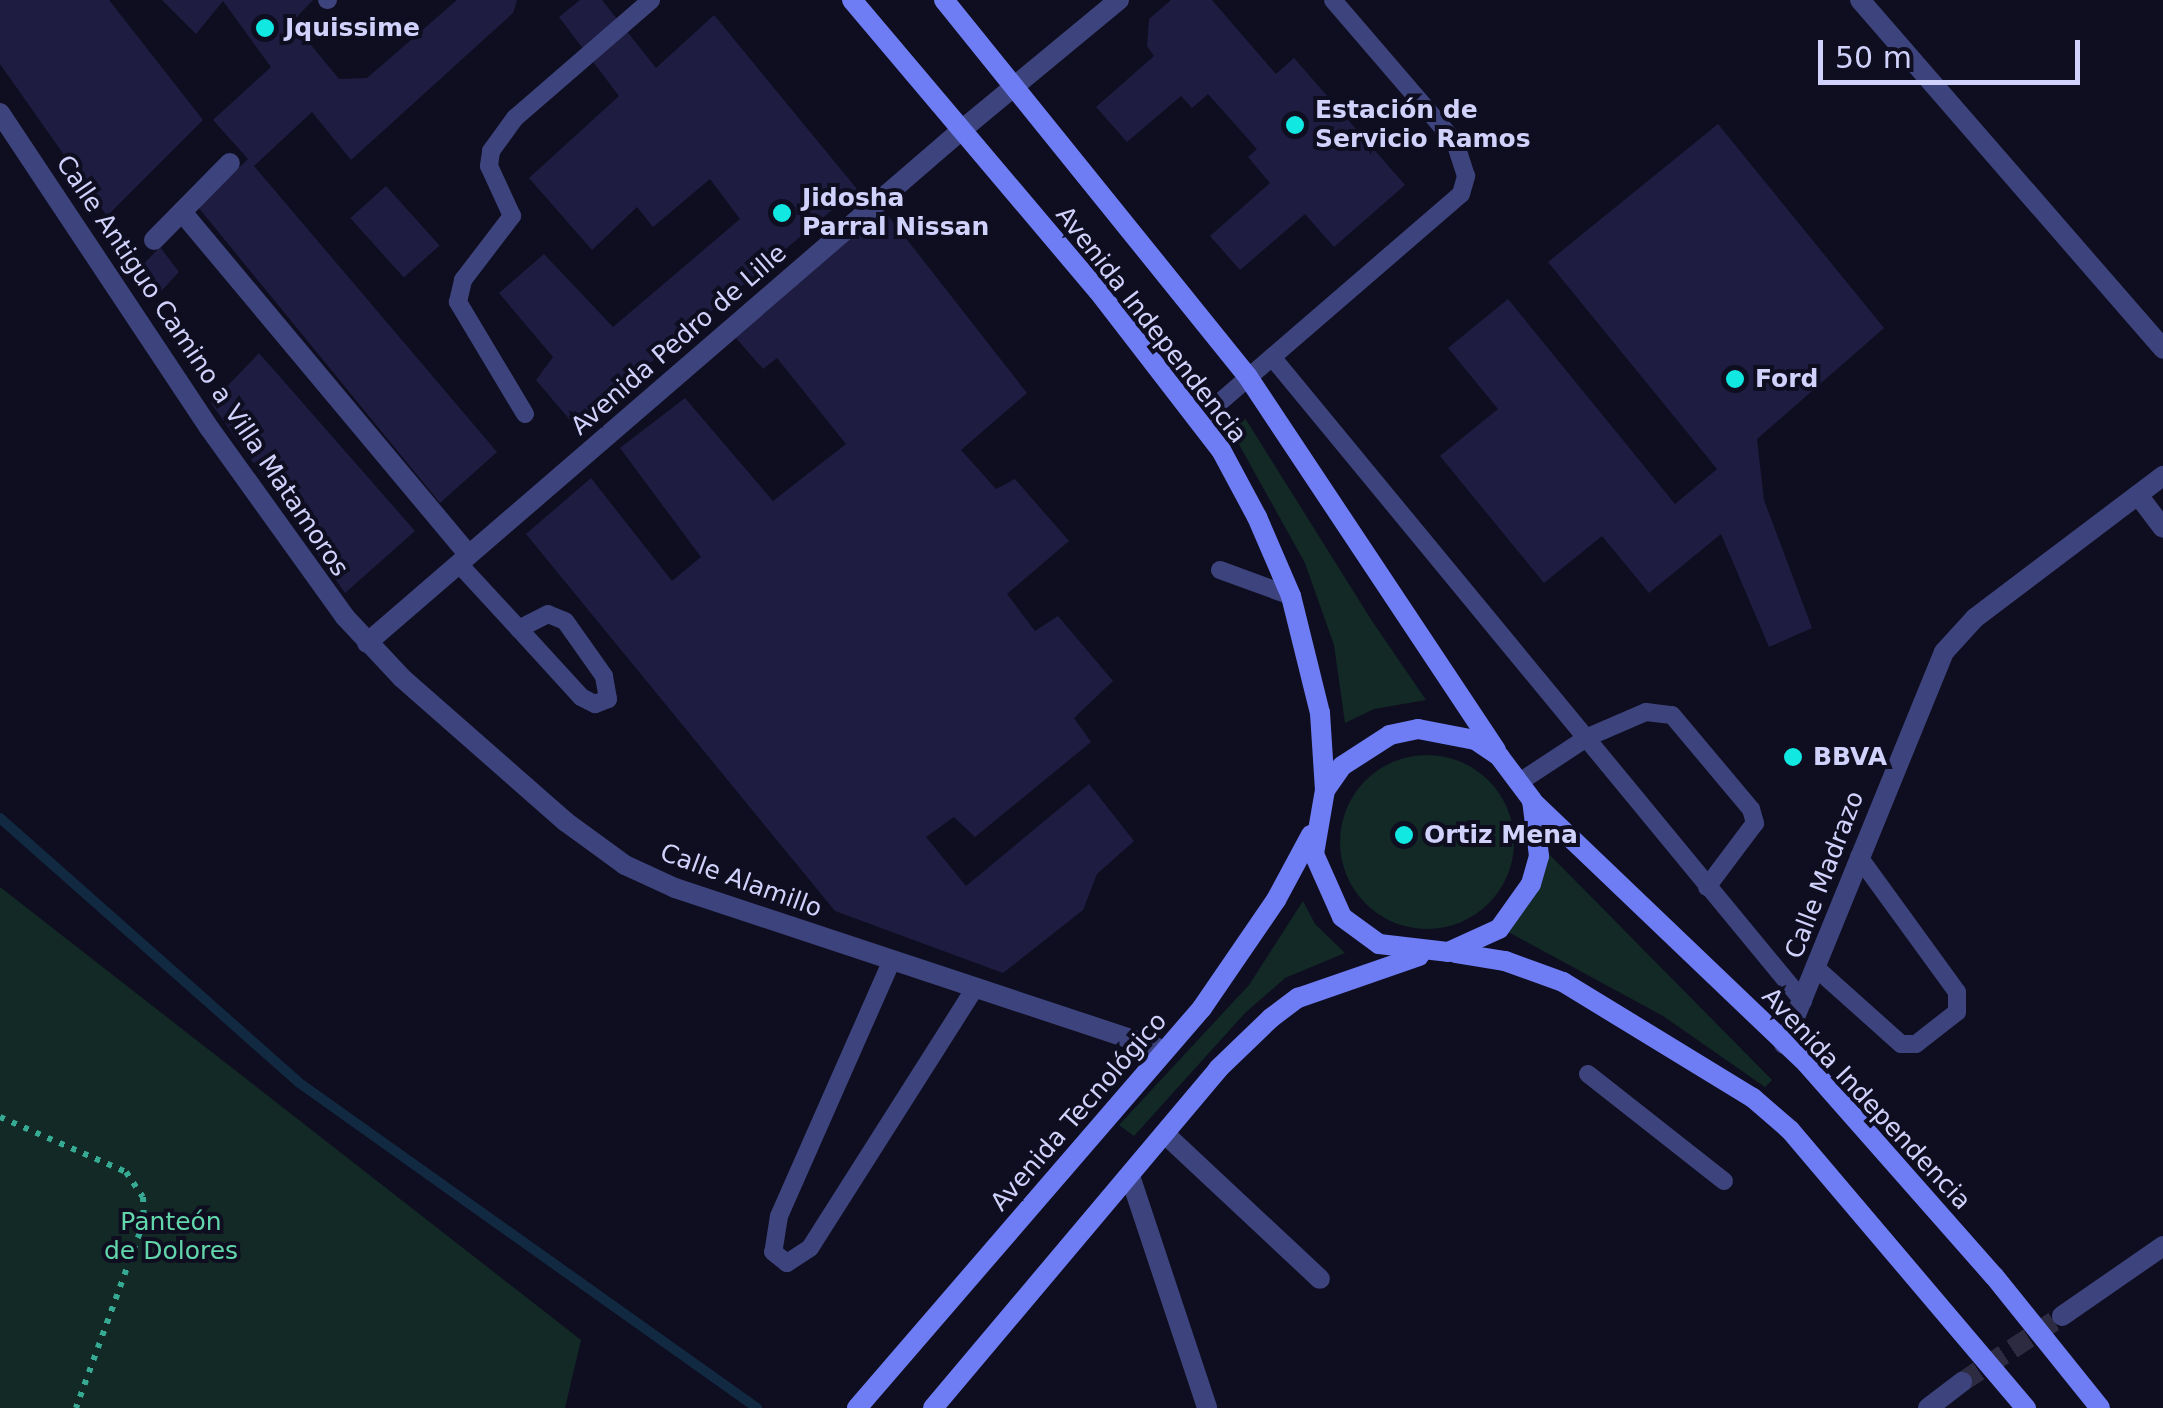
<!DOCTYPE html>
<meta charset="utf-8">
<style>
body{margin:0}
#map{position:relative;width:2163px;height:1408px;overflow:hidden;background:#0f0e20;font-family:"DejaVu Sans",sans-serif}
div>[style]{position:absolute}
.green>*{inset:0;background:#122925}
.round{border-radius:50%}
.stream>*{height:10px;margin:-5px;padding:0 5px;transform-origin:5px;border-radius:5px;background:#112a42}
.building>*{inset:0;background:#1e1c40;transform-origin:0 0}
.minor-tunnel>*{height:20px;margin-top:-10px;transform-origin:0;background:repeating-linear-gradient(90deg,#2c2b41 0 20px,transparent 0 30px)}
.path>*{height:6px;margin-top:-3px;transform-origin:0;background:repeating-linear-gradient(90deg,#36aa93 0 5px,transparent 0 13px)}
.service>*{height:18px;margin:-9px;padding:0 9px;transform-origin:9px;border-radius:9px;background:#3d437c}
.minor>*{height:20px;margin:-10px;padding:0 10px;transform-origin:10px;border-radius:10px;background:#3d437c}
.tertiary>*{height:20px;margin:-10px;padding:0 10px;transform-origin:10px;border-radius:10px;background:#3d437c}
.secondary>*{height:20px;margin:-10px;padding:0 10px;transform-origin:10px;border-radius:10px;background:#6f7df5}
.dots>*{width:28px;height:28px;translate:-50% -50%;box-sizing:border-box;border:5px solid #0f0e20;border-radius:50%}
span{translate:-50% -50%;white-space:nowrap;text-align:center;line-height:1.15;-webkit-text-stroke:8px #0f0e20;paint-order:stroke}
.poi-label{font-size:25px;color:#d1d2fc;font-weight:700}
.left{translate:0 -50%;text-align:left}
.street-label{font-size:25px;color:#d1d2fc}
.park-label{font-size:25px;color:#62d6aa}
.scale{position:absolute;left:1818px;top:40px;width:262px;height:45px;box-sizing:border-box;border:5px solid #d1d2fc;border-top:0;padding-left:12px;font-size:30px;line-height:35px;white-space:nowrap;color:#d1d2fc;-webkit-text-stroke:8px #0f0e20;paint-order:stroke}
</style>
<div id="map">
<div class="green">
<i style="clip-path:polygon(1245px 418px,1372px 621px,1426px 700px,1374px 709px,1345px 723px,1334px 645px,1305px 563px,1231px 430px)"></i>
<i class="round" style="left:1340px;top:755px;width:174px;height:174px"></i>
<i style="clip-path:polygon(1546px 851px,1772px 1080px,1765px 1087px,1663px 1016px,1499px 927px)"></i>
<i style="clip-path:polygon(0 887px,581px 1340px,565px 1408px,0 1408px)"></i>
<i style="clip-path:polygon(1303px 901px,1315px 924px,1345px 953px,1285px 978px,1245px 1013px,1134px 1136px,1119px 1125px,1249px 985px)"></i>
</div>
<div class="stream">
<i style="left:0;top:818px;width:398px;rotate:41.5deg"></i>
<i style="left:298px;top:1082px;width:563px;rotate:35.38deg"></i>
</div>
<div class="building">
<i style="clip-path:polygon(0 0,109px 0,203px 120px,107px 216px,0 64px)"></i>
<i style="clip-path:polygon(162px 0,313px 0,292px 22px,339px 79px,367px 78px,457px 0,517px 0,513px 13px,351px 160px,312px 112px,254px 166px,497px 452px,440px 503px,198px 207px,248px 159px,213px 120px,271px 67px,223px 1px,196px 34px)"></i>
<i style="clip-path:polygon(580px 0,602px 0,656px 68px,714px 15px,857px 189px,575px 426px,536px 380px,553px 357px,499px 293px,544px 254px,613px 327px,740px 219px,710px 179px,653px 227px,637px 207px,592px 250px,529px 178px,619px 96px,559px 17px)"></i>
<i style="clip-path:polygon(1171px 0,1212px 0,1276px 74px,1294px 58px,1405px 185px,1334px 247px,1305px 214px,1240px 270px,1210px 236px,1270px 183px,1248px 157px,1257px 149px,1208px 94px,1192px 108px,1181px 96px,1127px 142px,1096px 107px,1154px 56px,1147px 46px,1149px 19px)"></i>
<i style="clip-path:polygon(1718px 124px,1884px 328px,1757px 439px,1764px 500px,1812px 628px,1769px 647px,1721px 534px,1649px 593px,1602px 536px,1544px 583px,1440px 456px,1498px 409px,1448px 348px,1508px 299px,1675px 504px,1717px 469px,1548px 262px)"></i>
<i style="left:386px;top:186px;width:80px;height:48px;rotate:48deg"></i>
<i style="clip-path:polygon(883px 209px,1027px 393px,961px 450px,996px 489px,1015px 479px,1069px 541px,1007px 594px,1035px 631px,1058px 616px,1113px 681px,1074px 718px,1091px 742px,975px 837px,954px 817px,926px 837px,966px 886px,1089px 784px,1134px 841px,1097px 874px,1083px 910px,1003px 973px,835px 911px,526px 534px,591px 478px,672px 581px,701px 557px,620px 448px,685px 398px,773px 501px,846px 444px,777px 358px,763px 369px,735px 337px)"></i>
<i style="clip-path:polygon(160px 247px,179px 272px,153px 300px,133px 275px)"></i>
<i style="clip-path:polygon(259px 353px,415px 531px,345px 593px,211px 403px)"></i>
</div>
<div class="minor-tunnel">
<i style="left:1962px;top:1382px;width:120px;rotate:-33.4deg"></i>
</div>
<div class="path">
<i style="left:0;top:1117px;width:137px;rotate:23.6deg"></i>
<i style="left:126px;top:1172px;width:30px;rotate:56deg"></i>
<i style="left:143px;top:1197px;width:24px;rotate:88deg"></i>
<i style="left:144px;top:1221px;width:199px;rotate:110deg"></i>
</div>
<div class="service">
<i style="left:327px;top:0;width:1px"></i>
<i style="left:1272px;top:357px;width:835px;rotate:50.49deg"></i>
<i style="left:525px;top:414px;width:131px;rotate:-120.9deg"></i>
<i style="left:458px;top:302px;width:23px;rotate:-77deg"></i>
<i style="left:463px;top:280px;width:81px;rotate:-52.6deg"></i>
<i style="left:512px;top:216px;width:55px;rotate:-114.7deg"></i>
<i style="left:489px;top:166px;width:15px;rotate:-82deg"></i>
<i style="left:491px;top:151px;width:41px;rotate:-54deg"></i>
<i style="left:515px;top:118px;width:180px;rotate:-40.9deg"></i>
<i style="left:1198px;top:421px;width:347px;rotate:-40.8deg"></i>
<i style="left:1461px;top:194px;width:19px;rotate:-74deg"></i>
<i style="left:1466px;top:176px;width:36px;rotate:-108deg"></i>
<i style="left:1455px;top:142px;width:187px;rotate:-130.7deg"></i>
<i style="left:459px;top:564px;width:88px;rotate:47.3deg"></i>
<i style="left:519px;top:629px;width:92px;rotate:47.6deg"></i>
<i style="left:581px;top:697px;width:16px;rotate:27deg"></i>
<i style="left:595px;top:704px;width:14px;rotate:-21deg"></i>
<i style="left:608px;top:699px;width:23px;rotate:-100deg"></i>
<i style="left:604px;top:676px;width:67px;rotate:-125.3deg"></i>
<i style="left:565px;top:621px;width:18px;rotate:-158deg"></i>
<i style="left:548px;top:614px;width:33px;rotate:153deg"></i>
<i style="left:1220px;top:570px;width:76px;rotate:20.1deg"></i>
<i style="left:1521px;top:781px;width:80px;rotate:-33.3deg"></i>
<i style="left:1588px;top:737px;width:63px;rotate:-23.3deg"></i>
<i style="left:1646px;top:712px;width:26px;rotate:7deg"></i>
<i style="left:1672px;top:715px;width:123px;rotate:50deg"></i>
<i style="left:1751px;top:809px;width:15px;rotate:74deg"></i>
<i style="left:1755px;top:823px;width:80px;rotate:126.9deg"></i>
<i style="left:892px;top:960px;width:280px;rotate:113.8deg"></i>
<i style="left:779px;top:1216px;width:36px;rotate:99deg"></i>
<i style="left:773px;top:1252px;width:18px;rotate:38deg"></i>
<i style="left:787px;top:1263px;width:27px;rotate:-33deg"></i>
<i style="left:810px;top:1248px;width:308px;rotate:-57.6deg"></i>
<i style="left:1816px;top:968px;width:114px;rotate:41.8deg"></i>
<i style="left:1901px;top:1044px;width:15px"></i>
<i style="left:1916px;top:1044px;width:52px;rotate:-38deg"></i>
<i style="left:1957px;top:1012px;width:20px;rotate:-90deg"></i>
<i style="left:1957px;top:992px;width:167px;rotate:-126deg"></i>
<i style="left:1588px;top:1074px;width:173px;rotate:38.2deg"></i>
</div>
<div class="minor">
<i style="left:1860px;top:0;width:462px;rotate:49deg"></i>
<i style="left:0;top:113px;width:379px;rotate:56.4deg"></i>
<i style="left:210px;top:429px;width:231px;rotate:54.3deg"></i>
<i style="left:345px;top:617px;width:83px;rotate:46.9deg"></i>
<i style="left:402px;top:678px;width:218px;rotate:41.3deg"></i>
<i style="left:566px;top:822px;width:73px;rotate:36.1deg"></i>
<i style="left:625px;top:865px;width:55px;rotate:24.7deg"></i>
<i style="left:675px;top:888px;width:515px;rotate:18.33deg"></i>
<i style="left:182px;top:212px;width:447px;rotate:50.1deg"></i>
<i style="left:154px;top:240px;width:108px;rotate:-45.4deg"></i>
<i style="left:2138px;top:495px;width:41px;rotate:52.9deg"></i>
<i style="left:367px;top:643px;width:781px;rotate:-40.79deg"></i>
<i style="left:1784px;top:1044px;width:423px;rotate:-67.8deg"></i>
<i style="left:1944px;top:652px;width:46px;rotate:-47.6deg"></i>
<i style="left:1975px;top:618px;width:236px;rotate:-37.1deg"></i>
<i style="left:1165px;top:1134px;width:212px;rotate:43.1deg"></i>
<i style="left:1130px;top:1176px;width:244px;rotate:71.6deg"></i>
<i style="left:2062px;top:1316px;width:123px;rotate:-34.7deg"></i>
<i style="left:1928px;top:1408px;width:43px;rotate:-37.4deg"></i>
</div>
<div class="tertiary">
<i style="left:958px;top:133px;width:209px;rotate:-39.6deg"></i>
</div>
<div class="secondary">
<i style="left:852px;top:0;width:381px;rotate:49.8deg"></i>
<i style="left:1098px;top:291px;width:201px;rotate:52.3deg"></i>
<i style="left:1221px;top:450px;width:76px;rotate:61.8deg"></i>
<i style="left:1257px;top:517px;width:86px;rotate:66.7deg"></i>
<i style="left:1291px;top:596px;width:121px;rotate:76.1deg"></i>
<i style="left:1320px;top:713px;width:77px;rotate:86.3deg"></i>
<i style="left:1325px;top:790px;width:65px;rotate:99.8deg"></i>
<i style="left:1314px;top:854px;width:69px;rotate:66deg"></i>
<i style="left:1342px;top:917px;width:46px;rotate:36.1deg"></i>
<i style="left:1379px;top:944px;width:69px;rotate:6.6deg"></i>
<i style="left:1448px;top:952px;width:56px;rotate:-24.3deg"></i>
<i style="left:1499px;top:929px;width:55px;rotate:-54.6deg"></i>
<i style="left:1531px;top:884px;width:29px;rotate:-74deg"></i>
<i style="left:1539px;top:856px;width:56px;rotate:-97.1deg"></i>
<i style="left:1532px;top:800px;width:55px;rotate:-126.9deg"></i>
<i style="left:1499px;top:756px;width:29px;rotate:-146deg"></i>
<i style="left:1475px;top:740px;width:58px;rotate:-169.1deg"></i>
<i style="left:1418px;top:729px;width:29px;rotate:168deg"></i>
<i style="left:1390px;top:735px;width:57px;rotate:147.1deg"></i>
<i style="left:1342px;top:766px;width:29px;rotate:125deg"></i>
<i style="left:944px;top:0;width:484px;rotate:51.1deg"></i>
<i style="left:1248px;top:377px;width:448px;rotate:56.4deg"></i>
<i style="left:1532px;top:801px;width:379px;rotate:43.7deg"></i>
<i style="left:1806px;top:1063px;width:284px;rotate:48.6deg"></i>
<i style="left:1994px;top:1276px;width:169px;rotate:51.2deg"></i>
<i style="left:1455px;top:953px;width:51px;rotate:9.1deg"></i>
<i style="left:1505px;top:961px;width:62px;rotate:19.9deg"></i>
<i style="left:1563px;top:982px;width:223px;rotate:31.4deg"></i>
<i style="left:1753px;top:1098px;width:49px;rotate:40.9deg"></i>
<i style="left:1790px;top:1130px;width:365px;rotate:49.7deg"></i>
<i style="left:857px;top:1408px;width:528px;rotate:-49.22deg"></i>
<i style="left:1202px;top:1008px;width:131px;rotate:-55.6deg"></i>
<i style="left:1276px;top:900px;width:74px;rotate:-61.7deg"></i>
<i style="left:933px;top:1408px;width:443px;rotate:-49.9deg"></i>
<i style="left:1218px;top:1069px;width:74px;rotate:-43.9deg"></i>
<i style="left:1271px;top:1018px;width:34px;rotate:-37deg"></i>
<i style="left:1298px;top:998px;width:128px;rotate:-19.1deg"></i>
</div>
<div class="dots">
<i style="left:265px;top:28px;background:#10e8e1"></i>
<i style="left:1295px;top:125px;background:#10e8e1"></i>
<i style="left:782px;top:213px;background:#10e8e1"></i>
<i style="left:1735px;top:379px;background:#10e8e1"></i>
<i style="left:1793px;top:757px;background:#10e8e1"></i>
<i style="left:1404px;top:835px;background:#10e8e1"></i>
</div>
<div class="poi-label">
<span class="left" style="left:285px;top:28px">Jquissime</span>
<span class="left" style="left:1315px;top:125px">Estación de<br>Servicio Ramos</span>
<span class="left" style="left:802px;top:213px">Jidosha<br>Parral Nissan</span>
<span class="left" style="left:1755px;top:379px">Ford</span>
<span class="left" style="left:1813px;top:757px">BBVA</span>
<span class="left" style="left:1424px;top:835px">Ortiz Mena</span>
</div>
<div class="street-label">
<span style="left:1151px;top:325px;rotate:52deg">Avenida Independencia</span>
<span style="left:679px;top:340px;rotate:-41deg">Avenida Pedro de Lille</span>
<span style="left:202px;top:366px;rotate:56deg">Calle Antiguo Camino a Villa Matamoros</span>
<span style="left:1825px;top:875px;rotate:-69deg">Calle Madrazo</span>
<span style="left:741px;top:881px;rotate:20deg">Calle Alamillo</span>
<span style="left:1866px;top:1099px;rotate:47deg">Avenida Independencia</span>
<span style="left:1079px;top:1112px;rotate:-49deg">Avenida Tecnológico</span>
</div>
<div class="park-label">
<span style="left:171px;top:1237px">Panteón<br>de Dolores</span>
</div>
<div class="scale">50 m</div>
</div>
